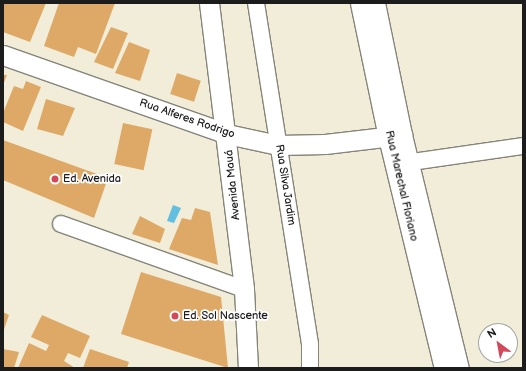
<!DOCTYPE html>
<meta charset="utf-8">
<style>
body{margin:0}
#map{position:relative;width:526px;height:371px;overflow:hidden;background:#f1edd9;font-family:"Balsamiq Sans",sans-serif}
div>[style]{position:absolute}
.water>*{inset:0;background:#62bfe0}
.building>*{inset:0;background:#dea966;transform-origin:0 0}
.roads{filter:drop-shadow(1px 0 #86847a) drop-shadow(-1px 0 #86847a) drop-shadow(0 1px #86847a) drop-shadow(0 -1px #86847a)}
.minor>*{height:16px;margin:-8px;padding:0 8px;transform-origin:8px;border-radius:8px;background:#fff}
.tertiary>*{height:19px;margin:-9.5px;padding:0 9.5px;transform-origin:9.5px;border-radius:9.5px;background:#fff}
.dots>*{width:11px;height:11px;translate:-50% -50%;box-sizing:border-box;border:2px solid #fff;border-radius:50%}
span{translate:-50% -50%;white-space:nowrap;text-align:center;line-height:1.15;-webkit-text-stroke:3.5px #fff;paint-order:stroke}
.street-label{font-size:11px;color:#1c1c1c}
.poi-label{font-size:11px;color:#1c1c1c}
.left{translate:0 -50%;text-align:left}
.frame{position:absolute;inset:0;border:4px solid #1c1c1c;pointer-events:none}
.north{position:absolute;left:478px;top:323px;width:40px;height:40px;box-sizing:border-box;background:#fff;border:1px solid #a4a4a4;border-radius:50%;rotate:328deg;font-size:11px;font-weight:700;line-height:16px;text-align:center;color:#1c1c1c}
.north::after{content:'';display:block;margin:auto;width:14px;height:18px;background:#d1495b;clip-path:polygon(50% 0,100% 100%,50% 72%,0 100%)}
</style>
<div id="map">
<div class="water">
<i style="clip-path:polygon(173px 205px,181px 208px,174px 223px,167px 221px)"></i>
</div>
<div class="building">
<i style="clip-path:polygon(3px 3px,46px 3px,30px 42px,3px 32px)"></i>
<i style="clip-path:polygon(59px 3px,115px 3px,96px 54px,78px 47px,74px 57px,44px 46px)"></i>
<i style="clip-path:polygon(111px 27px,128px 33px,113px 69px,94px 62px)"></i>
<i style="clip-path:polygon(129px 42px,150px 50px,140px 81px,115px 73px)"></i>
<i style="left:177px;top:73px;width:25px;height:22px;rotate:18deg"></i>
<i style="clip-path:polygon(3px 75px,7px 75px,3px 85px)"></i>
<i style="clip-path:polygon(26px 81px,41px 87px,23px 131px,3px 122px,3px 113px,14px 86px,23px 89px)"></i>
<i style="clip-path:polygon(46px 99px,75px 108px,63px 136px,37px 129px)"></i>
<i style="left:123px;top:123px;width:30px;height:42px;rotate:12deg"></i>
<i style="clip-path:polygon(3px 140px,108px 178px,94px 218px,3px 180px)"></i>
<i style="clip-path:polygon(195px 208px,210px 212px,218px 265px,169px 249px,182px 218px,191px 220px)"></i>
<i style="clip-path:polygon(140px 216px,165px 229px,160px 243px,132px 234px)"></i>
<i style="clip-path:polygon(141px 272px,221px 297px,228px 368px,121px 334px)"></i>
<i style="clip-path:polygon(3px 312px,9px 315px,3px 332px)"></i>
<i style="clip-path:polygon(42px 315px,90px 336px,80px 358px,68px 353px,64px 361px,75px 368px,18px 368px,29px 343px,46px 351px,49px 345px,31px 337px)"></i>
<i style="clip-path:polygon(3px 349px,19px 352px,14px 368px,3px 368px)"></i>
<i style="clip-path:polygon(90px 349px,129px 362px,127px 368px,83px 368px)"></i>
</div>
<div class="roads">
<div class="minor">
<i style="left:256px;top:3px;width:345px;rotate:81deg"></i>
<i style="left:310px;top:344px;width:24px;rotate:90deg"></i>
<i style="left:398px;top:164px;width:126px;rotate:-8.2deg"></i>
<i style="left:61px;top:224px;width:194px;rotate:19.6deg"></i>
</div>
<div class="tertiary">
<i style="left:209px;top:3px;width:288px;rotate:83deg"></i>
<i style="left:244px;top:289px;width:79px;rotate:87.1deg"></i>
<i style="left:360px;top:3px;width:137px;rotate:78.2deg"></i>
<i style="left:388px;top:137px;width:238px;rotate:76.4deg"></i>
<i style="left:375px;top:3px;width:135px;rotate:78.4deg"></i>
<i style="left:402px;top:135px;width:240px;rotate:76.3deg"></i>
<i style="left:3px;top:55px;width:238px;rotate:19.4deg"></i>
<i style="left:227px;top:134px;width:52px;rotate:12.2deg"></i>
<i style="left:278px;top:145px;width:47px;rotate:-1.2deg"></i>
<i style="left:325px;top:144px;width:78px;rotate:-6.7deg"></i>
</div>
</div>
<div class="dots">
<i style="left:55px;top:179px;background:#d1495b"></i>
<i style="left:175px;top:316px;background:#d1495b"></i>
</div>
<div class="street-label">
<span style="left:187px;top:119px;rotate:19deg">Rua Alferes Rodrigo</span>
<span style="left:233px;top:185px;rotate:-96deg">Avenida Mauá</span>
<span style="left:285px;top:185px;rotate:81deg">Rua Silva Jardim</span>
<span style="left:401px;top:186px;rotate:77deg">Rua Marechal Floriano</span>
</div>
<div class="poi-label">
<span class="left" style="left:63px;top:179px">Ed. Avenida</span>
<span class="left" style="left:183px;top:316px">Ed. Sol Nascente</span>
</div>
<div class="frame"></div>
<div class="north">N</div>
</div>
